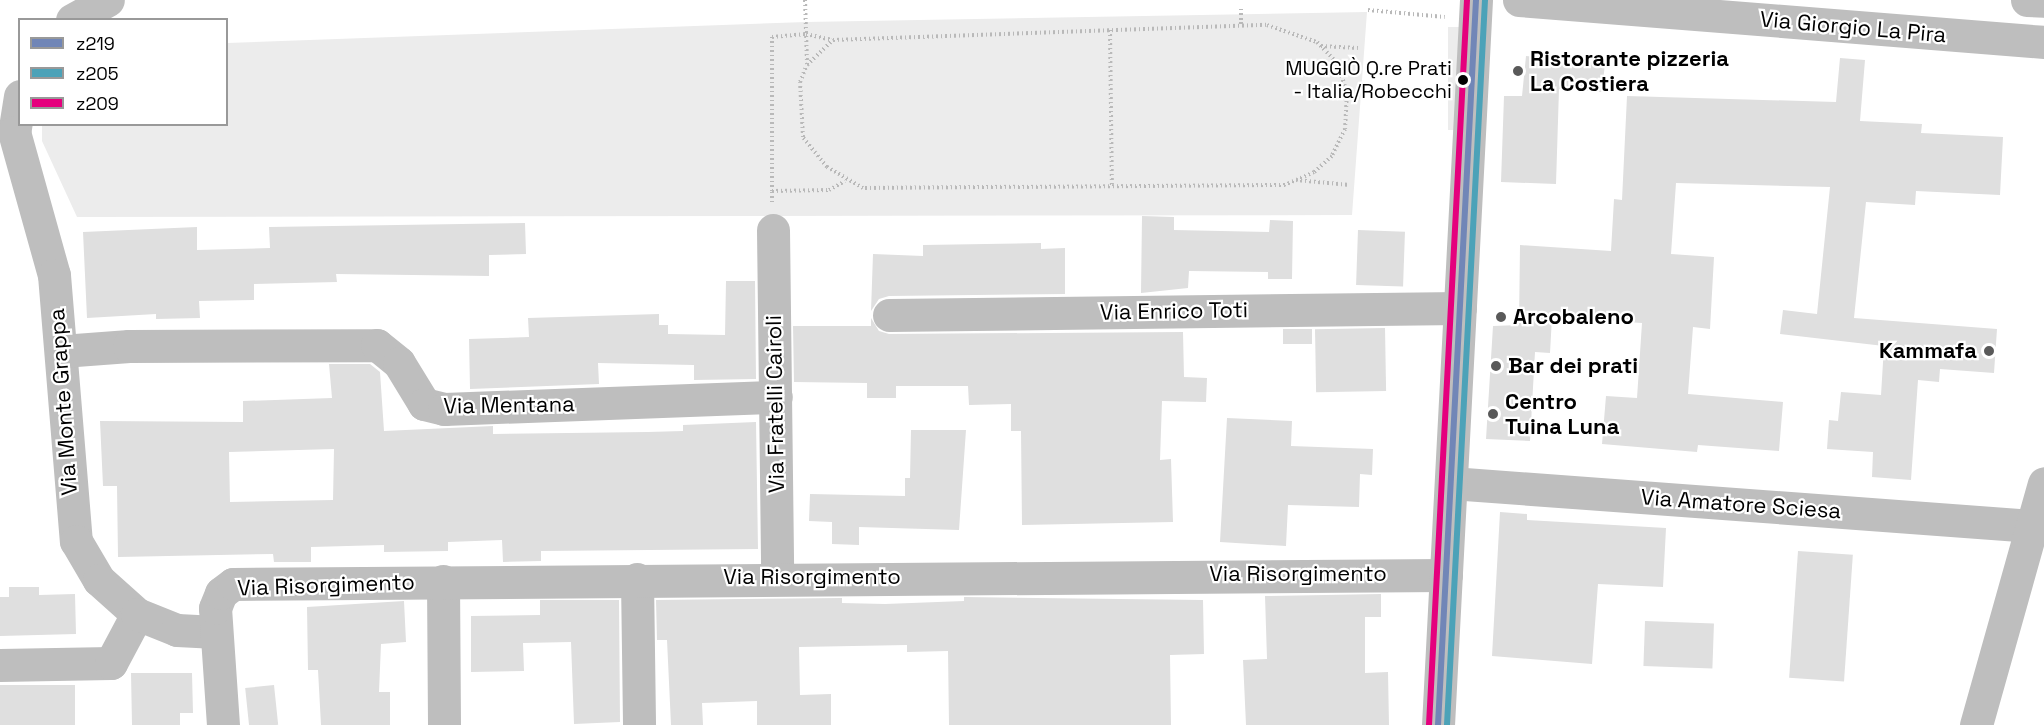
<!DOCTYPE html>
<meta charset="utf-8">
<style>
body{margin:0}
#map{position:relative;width:2044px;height:725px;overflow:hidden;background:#fff;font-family:"Space Grotesk",sans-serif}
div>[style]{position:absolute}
.green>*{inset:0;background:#ececec;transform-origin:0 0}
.building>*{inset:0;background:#dfdfdf;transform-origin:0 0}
.path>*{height:4px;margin-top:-2px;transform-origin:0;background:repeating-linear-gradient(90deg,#b9b9b9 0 1.5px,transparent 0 4.5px)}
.minor>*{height:33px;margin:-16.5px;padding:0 16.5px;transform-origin:16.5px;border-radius:16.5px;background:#bebebe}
.major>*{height:33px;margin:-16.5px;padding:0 16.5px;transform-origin:16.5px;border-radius:16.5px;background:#bebebe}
.bus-1>*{height:6px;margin:-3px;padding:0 3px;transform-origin:3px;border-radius:3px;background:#7186b7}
.bus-2>*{height:6px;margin:-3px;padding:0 3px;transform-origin:3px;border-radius:3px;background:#4ca2b8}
.bus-3>*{height:6px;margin:-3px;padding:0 3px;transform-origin:3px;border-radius:3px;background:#e5007d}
.dots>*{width:16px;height:16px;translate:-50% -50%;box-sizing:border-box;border:3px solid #fff;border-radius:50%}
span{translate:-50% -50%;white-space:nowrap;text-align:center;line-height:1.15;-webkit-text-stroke:4.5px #fff;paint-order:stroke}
.bus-label{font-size:20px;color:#000}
.right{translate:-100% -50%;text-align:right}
.street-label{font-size:22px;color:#000}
.poi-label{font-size:22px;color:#000;font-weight:700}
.left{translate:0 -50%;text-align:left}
.legend{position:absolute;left:18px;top:18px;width:210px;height:108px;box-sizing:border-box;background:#fff;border:2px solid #999;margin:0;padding:8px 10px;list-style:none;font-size:18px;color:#000}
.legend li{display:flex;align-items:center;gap:12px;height:30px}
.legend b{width:30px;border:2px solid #999}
</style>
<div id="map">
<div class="green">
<i style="clip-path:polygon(1367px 12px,1352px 215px,77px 217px,42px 141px,42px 125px,226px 124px,227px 43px,806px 22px)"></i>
<i style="left:1448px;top:27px;width:13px;height:103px"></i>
</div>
<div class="building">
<i style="clip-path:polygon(1526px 56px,1605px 63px,1602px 92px,1559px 89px,1556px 184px,1501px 182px,1504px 96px,1522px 96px)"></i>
<i style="clip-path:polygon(1840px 58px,1865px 60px,1860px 121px,1922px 124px,1921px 133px,2003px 137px,2000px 195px,1916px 191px,1915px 205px,1866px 202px,1854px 318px,1997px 329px,1994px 373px,1940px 369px,1939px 382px,1918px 380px,1911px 480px,1872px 477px,1873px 452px,1827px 449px,1829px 420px,1838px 421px,1841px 392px,1881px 395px,1884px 346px,1780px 334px,1783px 310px,1817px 314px,1830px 187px,1676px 183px,1671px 254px,1714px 257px,1710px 329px,1693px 327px,1688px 394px,1783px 402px,1779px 451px,1698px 445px,1697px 452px,1602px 444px,1606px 396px,1637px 398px,1642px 323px,1552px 317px,1550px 353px,1535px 352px,1530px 441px,1486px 439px,1493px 326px,1519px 325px,1520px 245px,1611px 251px,1614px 199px,1622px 200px,1627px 96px,1836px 102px)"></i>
<i style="clip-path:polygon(1142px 216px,1174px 217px,1174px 230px,1269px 232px,1270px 220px,1293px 221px,1292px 279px,1268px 279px,1268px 272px,1189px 271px,1188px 288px,1141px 293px)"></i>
<i style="clip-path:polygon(525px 223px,526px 254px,489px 255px,489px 276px,336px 274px,337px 282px,254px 284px,254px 300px,199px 301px,200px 318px,156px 319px,156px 314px,87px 318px,83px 232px,197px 227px,197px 250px,270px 248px,269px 227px)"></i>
<i style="left:1358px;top:230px;width:47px;height:55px;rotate:2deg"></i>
<i style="clip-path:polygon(1041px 243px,1041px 249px,1065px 248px,1065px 294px,889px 296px,879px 299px,871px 311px,873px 254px,923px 256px,923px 245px)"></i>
<i style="clip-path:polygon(726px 281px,755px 281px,756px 379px,694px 380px,694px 365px,598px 363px,599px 384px,470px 389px,469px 339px,529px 337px,528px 318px,659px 314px,659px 325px,668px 325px,668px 334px,725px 335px)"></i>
<i style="clip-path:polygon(871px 318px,879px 331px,889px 334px,1183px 332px,1184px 377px,1207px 378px,1206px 402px,1162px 401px,1160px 460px,1171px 459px,1173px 522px,1022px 525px,1021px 431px,1011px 431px,1011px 404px,969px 405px,968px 386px,896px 386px,896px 398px,867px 398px,867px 383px,794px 382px,793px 326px,871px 326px)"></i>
<i style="left:1385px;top:328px;width:63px;height:70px;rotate:89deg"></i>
<i style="left:1283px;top:329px;width:29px;height:15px"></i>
<i style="clip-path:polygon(evenodd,329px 364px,370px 364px,380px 372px,384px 431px,493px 426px,493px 434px,648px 432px,683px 431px,683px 425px,756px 422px,758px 549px,541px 551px,541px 561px,503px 562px,502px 540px,448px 542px,448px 551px,384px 552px,384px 545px,311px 547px,311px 562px,274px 562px,273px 554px,118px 557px,117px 486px,103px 486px,100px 421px,243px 422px,243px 401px,332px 398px,329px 364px,334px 449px,333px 500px,230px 502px,229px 452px,334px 449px)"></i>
<i style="clip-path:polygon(1227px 418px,1292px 421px,1291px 446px,1373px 449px,1372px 475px,1360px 474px,1359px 507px,1288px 505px,1286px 546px,1220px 542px)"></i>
<i style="clip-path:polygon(911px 430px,966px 430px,959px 530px,859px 527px,859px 545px,832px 544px,832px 522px,809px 521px,810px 494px,905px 496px,905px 478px,910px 478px)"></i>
<i style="clip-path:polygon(1500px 512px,1527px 514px,1527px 520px,1666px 528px,1663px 587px,1598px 584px,1592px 664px,1492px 656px)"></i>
<i style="left:1798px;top:551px;width:55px;height:127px;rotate:4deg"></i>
<i style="clip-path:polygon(9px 587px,39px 587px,39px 595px,75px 594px,76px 634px,0 636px,0 597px,9px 597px)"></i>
<i style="clip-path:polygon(1381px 594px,1381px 617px,1365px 617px,1365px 673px,1388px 672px,1389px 725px,1246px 725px,1243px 660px,1267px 659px,1265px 596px)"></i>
<i style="clip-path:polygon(964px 597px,1203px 600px,1204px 654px,1170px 655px,1171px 725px,949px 725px,948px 651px,907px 652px,907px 645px,799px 647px,800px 695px,831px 694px,831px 725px,757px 725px,757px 701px,702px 703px,703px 725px,671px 725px,667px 640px,657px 640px,656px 600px,842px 598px,842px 603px,885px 604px,964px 601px)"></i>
<i style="clip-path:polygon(540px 600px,619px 600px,620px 722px,574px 724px,571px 642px,523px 643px,524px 671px,471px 672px,471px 616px,540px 615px)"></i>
<i style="clip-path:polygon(404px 601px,406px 642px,381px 644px,379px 692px,390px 692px,390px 725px,321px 725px,318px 670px,308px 670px,307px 607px)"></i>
<i style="left:1645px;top:621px;width:69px;height:45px;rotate:2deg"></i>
<i style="clip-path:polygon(131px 673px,192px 673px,193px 713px,180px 713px,180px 725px,132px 725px)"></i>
<i style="left:75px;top:685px;width:40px;height:75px;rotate:90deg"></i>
<i style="left:274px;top:685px;width:40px;height:29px;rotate:84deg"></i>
</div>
<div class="path">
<i style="left:805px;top:0;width:64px;rotate:88.2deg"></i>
<i style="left:1241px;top:9px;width:17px;rotate:90deg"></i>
<i style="left:1368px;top:10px;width:77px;rotate:5.2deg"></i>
<i style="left:1267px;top:25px;width:53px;rotate:18.8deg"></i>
<i style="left:1317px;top:42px;width:29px;rotate:46deg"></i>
<i style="left:1337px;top:63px;width:31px;rotate:71deg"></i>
<i style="left:1347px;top:92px;width:37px;rotate:93deg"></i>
<i style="left:1345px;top:129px;width:30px;rotate:116deg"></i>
<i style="left:1332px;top:156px;width:24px;rotate:138deg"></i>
<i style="left:1314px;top:172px;width:32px;rotate:156deg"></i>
<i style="left:1285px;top:185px;width:422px;rotate:179.6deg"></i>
<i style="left:863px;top:188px;width:42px;rotate:-149.7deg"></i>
<i style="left:827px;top:167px;width:38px;rotate:-129deg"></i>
<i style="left:803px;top:137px;width:55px;rotate:-93.1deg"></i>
<i style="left:800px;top:82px;width:18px;rotate:-68deg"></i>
<i style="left:807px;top:65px;width:36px;rotate:-44deg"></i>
<i style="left:833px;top:40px;width:434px;rotate:-2deg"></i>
<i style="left:1110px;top:30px;width:157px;rotate:89.3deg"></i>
<i style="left:1321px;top:46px;width:37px;rotate:3deg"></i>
<i style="left:1296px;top:180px;width:54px;rotate:5.3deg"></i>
<i style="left:772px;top:191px;width:154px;rotate:-90deg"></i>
<i style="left:772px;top:37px;width:34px;rotate:-5deg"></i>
<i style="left:806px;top:34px;width:27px;rotate:13deg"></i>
<i style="left:772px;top:202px;width:11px;rotate:-90deg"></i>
<i style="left:772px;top:191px;width:57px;rotate:-1deg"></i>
<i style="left:829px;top:190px;width:18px;rotate:-29deg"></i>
</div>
<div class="minor">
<i style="left:1519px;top:0;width:527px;rotate:4.57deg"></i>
<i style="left:2027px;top:0;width:17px;rotate:3deg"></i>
<i style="left:72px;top:20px;width:41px;rotate:-29.1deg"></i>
<i style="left:20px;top:96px;width:36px;rotate:99deg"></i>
<i style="left:14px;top:132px;width:148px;rotate:74.4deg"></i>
<i style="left:54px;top:275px;width:267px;rotate:85.3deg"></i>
<i style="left:76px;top:541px;width:45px;rotate:59.5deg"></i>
<i style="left:99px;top:580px;width:51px;rotate:41.8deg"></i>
<i style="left:773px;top:230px;width:347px;rotate:89.3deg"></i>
<i style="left:889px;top:315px;width:571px;rotate:-0.7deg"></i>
<i style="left:62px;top:351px;width:67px;rotate:-4.3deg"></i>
<i style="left:129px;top:346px;width:248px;rotate:-0.2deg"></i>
<i style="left:377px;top:345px;width:28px;rotate:39deg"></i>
<i style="left:399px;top:363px;width:48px;rotate:58.6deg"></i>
<i style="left:424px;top:404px;width:21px;rotate:14deg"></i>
<i style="left:444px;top:409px;width:332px;rotate:-2.1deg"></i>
<i style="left:1451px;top:483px;width:583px;rotate:4.23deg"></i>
<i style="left:637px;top:579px;width:146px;rotate:89.2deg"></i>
<i style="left:443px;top:581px;width:144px;rotate:89.6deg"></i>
<i style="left:0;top:665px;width:111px;rotate:-1deg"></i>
<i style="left:111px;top:663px;width:55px;rotate:-62deg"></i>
<i style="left:137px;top:614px;width:43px;rotate:21.8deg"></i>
<i style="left:177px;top:630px;width:39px;rotate:3deg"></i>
<i style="left:223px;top:725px;width:117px;rotate:-93.9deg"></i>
<i style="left:215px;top:608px;width:16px;rotate:-68deg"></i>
<i style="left:221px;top:593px;width:15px;rotate:-37deg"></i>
<i style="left:233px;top:584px;width:1213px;rotate:-0.43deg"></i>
<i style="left:1438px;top:725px;width:726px;rotate:-87deg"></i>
</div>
<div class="major">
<i style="left:1976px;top:725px;width:251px;rotate:-74.3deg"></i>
</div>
<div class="bus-1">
<i style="left:1438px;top:725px;width:726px;rotate:-87deg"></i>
</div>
<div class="bus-2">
<i style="left:1447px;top:725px;width:726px;rotate:-87deg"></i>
</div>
<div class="bus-3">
<i style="left:1429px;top:725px;width:726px;rotate:-87deg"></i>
</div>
<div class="dots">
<i style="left:1518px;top:71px;background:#595959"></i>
<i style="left:1463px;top:80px;background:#000"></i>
<i style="left:1501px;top:317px;background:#595959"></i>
<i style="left:1989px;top:351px;background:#595959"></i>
<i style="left:1496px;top:366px;background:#595959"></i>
<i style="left:1493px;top:414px;background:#595959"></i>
</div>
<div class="bus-label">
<span class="right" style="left:1452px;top:80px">MUGGIÒ Q.re Prati<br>- Italia/Robecchi</span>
</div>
<div class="street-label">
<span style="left:1853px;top:27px;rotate:5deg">Via Giorgio La Pira</span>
<span style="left:1174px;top:311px;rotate:-1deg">Via Enrico Toti</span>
<span style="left:63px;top:402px;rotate:-94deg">Via Monte Grappa</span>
<span style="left:775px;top:404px;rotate:-91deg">Via Fratelli Cairoli</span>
<span style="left:509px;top:405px;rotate:-1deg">Via Mentana</span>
<span style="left:1741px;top:504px;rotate:4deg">Via Amatore Sciesa</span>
<span style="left:1298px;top:574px">Via Risorgimento</span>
<span style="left:812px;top:577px">Via Risorgimento</span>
<span style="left:326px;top:585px;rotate:-2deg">Via Risorgimento</span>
</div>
<div class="poi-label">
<span class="left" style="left:1530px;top:71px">Ristorante pizzeria<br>La Costiera</span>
<span class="left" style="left:1513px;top:317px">Arcobaleno</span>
<span class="right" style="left:1977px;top:351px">Kammafa</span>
<span class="left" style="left:1508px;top:366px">Bar dei prati</span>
<span class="left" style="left:1505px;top:414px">Centro<br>Tuina Luna</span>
</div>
<ul class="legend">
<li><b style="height:8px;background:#7186b7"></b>z219</li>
<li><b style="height:8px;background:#4ca2b8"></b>z205</li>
<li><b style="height:8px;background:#e5007d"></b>z209</li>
</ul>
</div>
